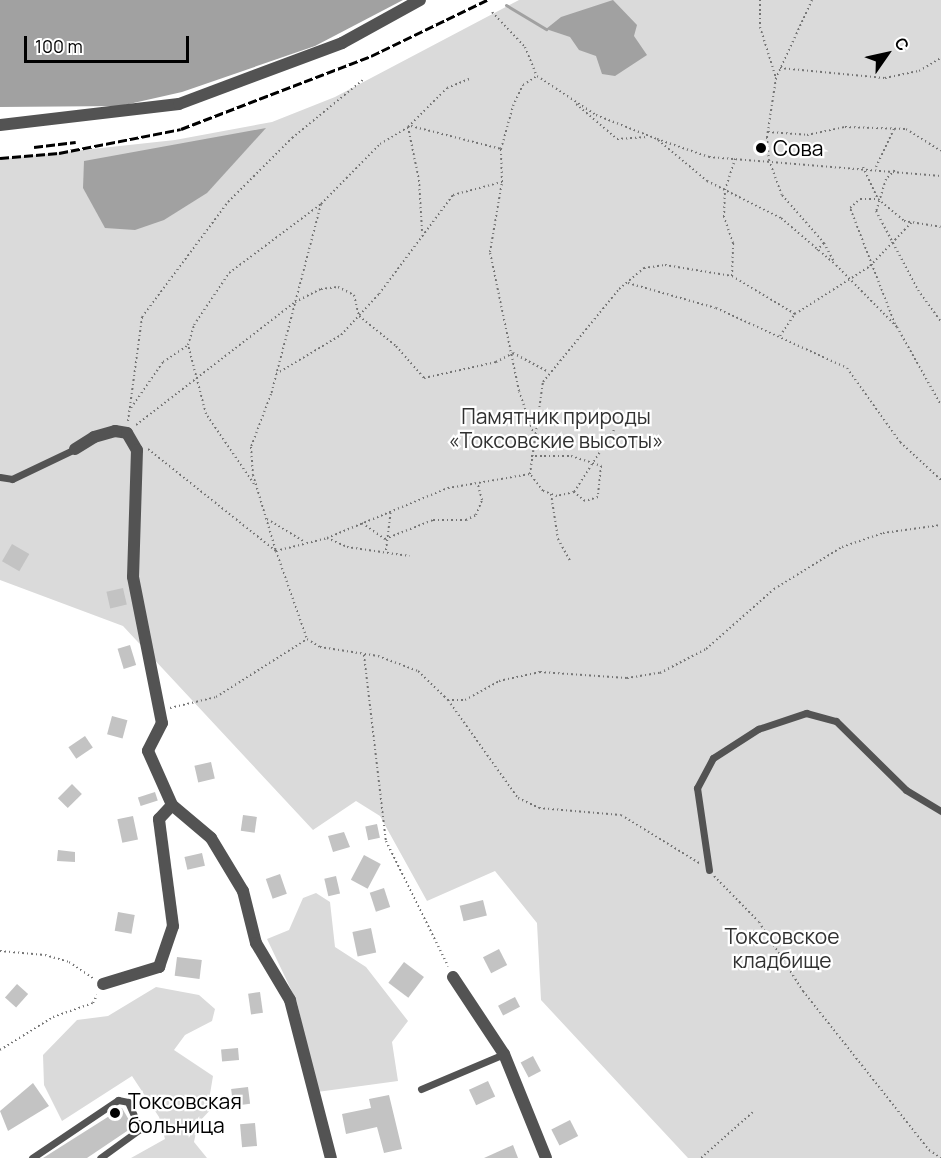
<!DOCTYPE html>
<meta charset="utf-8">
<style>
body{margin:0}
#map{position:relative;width:941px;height:1158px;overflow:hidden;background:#fff;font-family:Manrope,sans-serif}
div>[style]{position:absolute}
.green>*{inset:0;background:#dadada}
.water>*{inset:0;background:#a1a1a1}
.stream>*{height:3px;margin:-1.5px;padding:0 1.5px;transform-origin:1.5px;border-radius:1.5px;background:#a1a1a1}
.building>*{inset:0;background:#c3c3c3;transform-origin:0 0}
.path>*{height:2px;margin-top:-1px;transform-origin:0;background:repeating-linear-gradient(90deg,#757575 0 1.5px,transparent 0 4.5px)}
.lane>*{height:7px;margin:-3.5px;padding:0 3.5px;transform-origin:3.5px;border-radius:3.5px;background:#535353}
.street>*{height:12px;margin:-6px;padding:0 6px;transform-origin:6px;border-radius:6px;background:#535353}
.rail>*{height:3px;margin-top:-1.5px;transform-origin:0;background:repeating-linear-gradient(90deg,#000 0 9px,transparent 0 12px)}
.dots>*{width:16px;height:16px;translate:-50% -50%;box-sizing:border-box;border:3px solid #fff;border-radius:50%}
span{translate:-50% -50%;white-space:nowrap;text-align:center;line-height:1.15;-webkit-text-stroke:4.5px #fff;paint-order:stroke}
.poi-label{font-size:21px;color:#000}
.left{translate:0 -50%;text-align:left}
.park-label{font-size:21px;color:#313131}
.north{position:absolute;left:857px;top:24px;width:60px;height:60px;-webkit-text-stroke:4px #fff;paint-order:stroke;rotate:56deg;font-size:16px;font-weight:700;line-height:24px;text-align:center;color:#000}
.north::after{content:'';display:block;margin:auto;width:21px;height:27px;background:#000;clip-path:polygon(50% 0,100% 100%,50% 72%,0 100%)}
.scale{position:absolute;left:24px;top:36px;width:165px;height:27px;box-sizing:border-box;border:3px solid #000;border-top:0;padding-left:8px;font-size:18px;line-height:21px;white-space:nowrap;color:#000;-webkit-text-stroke:4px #fff;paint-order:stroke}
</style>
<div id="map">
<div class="green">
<i style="clip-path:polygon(519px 0,941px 0,941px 1158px,688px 1158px,541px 1000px,537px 923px,495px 871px,427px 901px,380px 816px,356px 801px,313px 830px,123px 626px,0 580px,0 159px,175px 140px,272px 122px,335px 97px)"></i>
<i style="clip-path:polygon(316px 893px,330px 902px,335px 947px,366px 967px,408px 1021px,392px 1042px,398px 1081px,317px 1092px,297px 1002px,267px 939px,289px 930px,303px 898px)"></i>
<i style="clip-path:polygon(156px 987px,199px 995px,215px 1009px,212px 1021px,185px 1035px,174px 1050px,213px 1076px,209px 1100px,213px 1107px,198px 1123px,194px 1142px,207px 1158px,131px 1158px,165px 1139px,159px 1117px,132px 1076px,62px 1121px,44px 1085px,43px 1055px,77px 1020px,108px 1016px)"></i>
</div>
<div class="water">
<i style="clip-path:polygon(0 0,403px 0,315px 46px,182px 92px,120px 106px,0 107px)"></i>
<i style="clip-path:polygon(613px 0,637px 25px,634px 36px,647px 55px,615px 76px,602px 74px,596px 56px,579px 50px,570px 37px,546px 29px,561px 17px)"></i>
<i style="clip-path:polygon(266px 128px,207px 193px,164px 220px,135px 230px,105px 228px,83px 188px,84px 161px)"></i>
</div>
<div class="stream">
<i style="left:506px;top:5px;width:47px;rotate:31deg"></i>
</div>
<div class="building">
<i style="left:12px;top:544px;width:20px;height:20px;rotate:30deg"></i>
<i style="left:123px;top:588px;width:17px;height:17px;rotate:77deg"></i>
<i style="left:130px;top:645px;width:21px;height:13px;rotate:73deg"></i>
<i style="left:112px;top:716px;width:16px;height:19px;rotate:15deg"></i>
<i style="left:85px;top:736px;width:14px;height:20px;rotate:56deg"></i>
<i style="left:211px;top:762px;width:17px;height:17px;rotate:77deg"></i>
<i style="left:72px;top:784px;width:14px;height:20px;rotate:45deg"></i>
<i style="left:155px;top:792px;width:9px;height:18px;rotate:72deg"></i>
<i style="left:243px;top:815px;width:14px;height:16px;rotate:8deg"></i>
<i style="left:133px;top:816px;width:24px;height:16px;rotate:78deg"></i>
<i style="left:377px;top:824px;width:14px;height:12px;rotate:78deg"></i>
<i style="clip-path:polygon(344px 832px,350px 847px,333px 852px,328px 836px)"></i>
<i style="clip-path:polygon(58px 850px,75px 852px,75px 862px,57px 861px)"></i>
<i style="left:202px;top:853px;width:13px;height:18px;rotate:77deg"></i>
<i style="left:364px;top:855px;width:19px;height:28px;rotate:28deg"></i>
<i style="left:280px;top:874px;width:21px;height:15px;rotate:71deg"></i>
<i style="left:336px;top:876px;width:18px;height:12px;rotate:77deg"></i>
<i style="left:384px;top:888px;width:20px;height:15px;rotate:72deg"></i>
<i style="left:483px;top:900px;width:16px;height:24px;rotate:76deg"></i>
<i style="left:118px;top:912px;width:17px;height:19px;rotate:10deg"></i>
<i style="left:371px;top:928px;width:25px;height:19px;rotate:78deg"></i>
<i style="left:499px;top:949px;width:18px;height:18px;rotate:63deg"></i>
<i style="left:177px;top:957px;width:25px;height:19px;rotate:7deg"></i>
<i style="left:404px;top:962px;width:25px;height:26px;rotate:37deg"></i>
<i style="left:17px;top:984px;width:15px;height:18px;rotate:42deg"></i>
<i style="left:260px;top:992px;width:21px;height:12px;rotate:82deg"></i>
<i style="left:515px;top:997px;width:11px;height:19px;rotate:63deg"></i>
<i style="left:238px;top:1048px;width:12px;height:17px;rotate:85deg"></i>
<i style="left:533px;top:1056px;width:17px;height:14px;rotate:62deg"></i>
<i style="left:488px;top:1081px;width:17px;height:21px;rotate:65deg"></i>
<i style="clip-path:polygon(33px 1083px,49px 1106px,8px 1131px,0 1111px)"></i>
<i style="left:248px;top:1087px;width:17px;height:17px;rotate:83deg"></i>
<i style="clip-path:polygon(389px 1095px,402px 1149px,384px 1153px,377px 1127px,346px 1134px,342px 1114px,371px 1108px,369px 1099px)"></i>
<i style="clip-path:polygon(122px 1108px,133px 1127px,87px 1158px,43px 1158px)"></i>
<i style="left:570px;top:1120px;width:18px;height:21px;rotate:63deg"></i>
<i style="left:255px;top:1123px;width:23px;height:15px;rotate:85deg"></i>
<i style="clip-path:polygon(513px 1145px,518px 1158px,484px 1158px)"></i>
</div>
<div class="path">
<i style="left:760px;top:0;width:27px;rotate:90deg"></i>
<i style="left:760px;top:27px;width:53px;rotate:72.6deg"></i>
<i style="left:812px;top:0;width:86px;rotate:114.8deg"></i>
<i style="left:776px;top:78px;width:60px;rotate:98.7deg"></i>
<i style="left:767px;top:137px;width:23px;rotate:85deg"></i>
<i style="left:769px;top:160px;width:37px;rotate:70deg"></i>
<i style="left:782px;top:195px;width:64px;rotate:48.8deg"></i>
<i style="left:824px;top:243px;width:10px;rotate:135deg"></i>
<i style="left:492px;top:12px;width:48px;rotate:46.7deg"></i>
<i style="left:525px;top:47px;width:31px;rotate:68deg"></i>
<i style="left:537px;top:76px;width:71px;rotate:33.5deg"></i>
<i style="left:596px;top:115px;width:66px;rotate:21.5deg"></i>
<i style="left:657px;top:139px;width:55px;rotate:19.1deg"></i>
<i style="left:709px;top:157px;width:233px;rotate:4.7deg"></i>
<i style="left:780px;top:68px;width:105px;rotate:5.4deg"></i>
<i style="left:885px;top:78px;width:35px;rotate:-12deg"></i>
<i style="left:919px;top:71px;width:26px;rotate:-31deg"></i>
<i style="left:576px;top:104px;width:54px;rotate:40.5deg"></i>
<i style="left:617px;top:139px;width:30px;rotate:-4deg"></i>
<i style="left:411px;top:126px;width:93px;rotate:14.3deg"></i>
<i style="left:408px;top:127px;width:54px;rotate:78.3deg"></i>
<i style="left:419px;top:180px;width:51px;rotate:86.6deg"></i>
<i style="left:768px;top:132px;width:39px;rotate:4deg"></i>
<i style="left:807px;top:135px;width:39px;rotate:-12deg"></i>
<i style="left:845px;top:127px;width:61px;rotate:1.9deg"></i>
<i style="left:906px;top:129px;width:41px;rotate:32.2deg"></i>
<i style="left:658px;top:140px;width:64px;rotate:39.9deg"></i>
<i style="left:707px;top:181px;width:83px;rotate:26.6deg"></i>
<i style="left:781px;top:218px;width:72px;rotate:40.5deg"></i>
<i style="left:836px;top:265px;width:87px;rotate:45.5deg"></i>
<i style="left:897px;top:327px;width:90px;rotate:60.6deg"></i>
<i style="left:863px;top:167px;width:35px;rotate:65deg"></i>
<i style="left:876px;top:167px;width:42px;rotate:-64.7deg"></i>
<i style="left:895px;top:170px;width:13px;rotate:135deg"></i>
<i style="left:886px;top:179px;width:34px;rotate:107deg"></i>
<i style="left:876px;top:211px;width:89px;rotate:62deg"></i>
<i style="left:918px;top:290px;width:39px;rotate:54deg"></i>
<i style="left:321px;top:204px;width:196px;rotate:104.7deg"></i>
<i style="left:271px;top:394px;width:57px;rotate:110.7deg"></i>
<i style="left:251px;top:447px;width:28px;rotate:86deg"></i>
<i style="left:253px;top:475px;width:79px;rotate:73.2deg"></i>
<i style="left:276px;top:551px;width:53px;rotate:-14.3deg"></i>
<i style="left:327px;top:538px;width:131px;rotate:-22.5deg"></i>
<i style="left:448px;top:488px;width:83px;rotate:-9.7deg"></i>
<i style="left:824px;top:243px;width:21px;rotate:62deg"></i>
<i style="left:732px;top:276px;width:33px;rotate:-88deg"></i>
<i style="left:733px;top:243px;width:28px;rotate:-109deg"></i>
<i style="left:724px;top:217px;width:27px;rotate:-88deg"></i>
<i style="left:725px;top:190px;width:33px;rotate:-72deg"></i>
<i style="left:628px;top:283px;width:91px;rotate:15.9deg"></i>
<i style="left:716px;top:308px;width:144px;rotate:24.6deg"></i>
<i style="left:847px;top:368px;width:91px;rotate:54.4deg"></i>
<i style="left:900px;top:442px;width:56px;rotate:42.8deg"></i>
<i style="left:895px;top:324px;width:124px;rotate:-111.2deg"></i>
<i style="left:850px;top:208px;width:13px;rotate:-42deg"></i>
<i style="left:860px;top:199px;width:18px"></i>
<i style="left:878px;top:199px;width:34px;rotate:40deg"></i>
<i style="left:904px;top:221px;width:37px;rotate:9deg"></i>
<i style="left:780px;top:336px;width:27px;rotate:-56deg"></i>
<i style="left:276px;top:374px;width:76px;rotate:-31deg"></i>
<i style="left:341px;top:335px;width:56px;rotate:-47.2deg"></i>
<i style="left:379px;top:294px;width:124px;rotate:-53.2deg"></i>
<i style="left:453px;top:195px;width:51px;rotate:-14.9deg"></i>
<i style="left:131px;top:408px;width:56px;rotate:-55.2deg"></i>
<i style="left:163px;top:362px;width:30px;rotate:-34deg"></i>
<i style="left:128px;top:421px;width:105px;rotate:-82.3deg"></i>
<i style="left:142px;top:317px;width:144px;rotate:-53.2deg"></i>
<i style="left:228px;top:202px;width:91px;rotate:-45deg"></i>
<i style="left:292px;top:138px;width:93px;rotate:-39.3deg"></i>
<i style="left:136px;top:425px;width:201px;rotate:-37.7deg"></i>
<i style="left:295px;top:302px;width:29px;rotate:-27deg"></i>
<i style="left:321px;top:289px;width:17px;rotate:-7deg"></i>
<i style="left:338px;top:287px;width:18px;rotate:27deg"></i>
<i style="left:354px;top:295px;width:22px;rotate:77deg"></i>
<i style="left:359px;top:316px;width:48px;rotate:39deg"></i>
<i style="left:396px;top:346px;width:43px;rotate:48.8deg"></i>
<i style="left:424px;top:378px;width:74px;rotate:-12.5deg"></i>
<i style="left:496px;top:362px;width:19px;rotate:-28deg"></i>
<i style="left:513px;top:353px;width:40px;rotate:28deg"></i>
<i style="left:614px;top:430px;width:74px;rotate:122.8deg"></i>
<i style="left:574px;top:492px;width:17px;rotate:167deg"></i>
<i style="left:557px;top:496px;width:15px;rotate:-160deg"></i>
<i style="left:543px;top:491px;width:21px;rotate:-127deg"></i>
<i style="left:530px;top:474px;width:93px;rotate:-82deg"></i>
<i style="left:543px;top:382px;width:120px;rotate:-50.7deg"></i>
<i style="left:619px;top:289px;width:33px;rotate:-40deg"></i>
<i style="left:644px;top:268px;width:21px;rotate:-8deg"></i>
<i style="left:665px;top:265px;width:68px;rotate:9.3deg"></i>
<i style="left:732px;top:276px;width:74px;rotate:31.1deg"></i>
<i style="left:795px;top:314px;width:89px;rotate:-32.6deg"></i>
<i style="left:870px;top:266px;width:61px;rotate:-46.3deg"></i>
<i style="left:534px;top:435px;width:46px;rotate:-108.8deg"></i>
<i style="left:519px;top:391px;width:142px;rotate:-101.8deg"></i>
<i style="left:490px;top:252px;width:71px;rotate:-80.3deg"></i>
<i style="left:502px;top:182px;width:33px;rotate:-92deg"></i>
<i style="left:501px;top:149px;width:45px;rotate:-74.4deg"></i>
<i style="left:513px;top:106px;width:23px;rotate:-65deg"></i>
<i style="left:523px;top:85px;width:17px;rotate:-33deg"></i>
<i style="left:148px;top:449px;width:164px;rotate:38.6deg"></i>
<i style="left:276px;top:551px;width:93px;rotate:70.6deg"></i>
<i style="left:307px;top:639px;width:15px;rotate:32deg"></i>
<i style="left:320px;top:647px;width:59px;rotate:8.8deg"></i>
<i style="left:378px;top:656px;width:43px;rotate:20.6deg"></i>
<i style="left:418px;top:671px;width:42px;rotate:44deg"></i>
<i style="left:448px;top:700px;width:120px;rotate:54.5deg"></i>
<i style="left:518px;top:798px;width:23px;rotate:25deg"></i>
<i style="left:539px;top:808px;width:82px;rotate:4.9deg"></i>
<i style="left:621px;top:815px;width:92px;rotate:31.6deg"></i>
<i style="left:531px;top:456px;width:40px"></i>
<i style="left:571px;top:456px;width:32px;rotate:18deg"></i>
<i style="left:601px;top:466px;width:31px;rotate:96deg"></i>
<i style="left:598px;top:497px;width:14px;rotate:163deg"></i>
<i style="left:585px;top:501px;width:14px;rotate:-141deg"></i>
<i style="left:254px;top:484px;width:85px;rotate:-124.4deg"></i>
<i style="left:206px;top:414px;width:71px;rotate:-104.6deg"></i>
<i style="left:188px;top:345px;width:21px;rotate:-73deg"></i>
<i style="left:194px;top:325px;width:63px;rotate:-56.1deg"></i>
<i style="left:229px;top:273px;width:115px;rotate:-36.9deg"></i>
<i style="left:321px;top:204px;width:84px;rotate:-45.5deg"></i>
<i style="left:380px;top:144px;width:33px;rotate:-31deg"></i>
<i style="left:408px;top:127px;width:55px;rotate:-45deg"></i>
<i style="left:447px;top:88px;width:24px;rotate:-22deg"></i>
<i style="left:551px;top:494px;width:46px;rotate:81.2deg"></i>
<i style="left:558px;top:539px;width:26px;rotate:61deg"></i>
<i style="left:267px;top:519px;width:44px;rotate:31.2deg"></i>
<i style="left:362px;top:523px;width:28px;rotate:35deg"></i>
<i style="left:385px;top:539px;width:52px;rotate:-21.6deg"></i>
<i style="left:433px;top:520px;width:33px"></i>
<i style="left:466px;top:520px;width:11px;rotate:-27deg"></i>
<i style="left:476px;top:515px;width:16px;rotate:-68deg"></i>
<i style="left:482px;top:500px;width:16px;rotate:-105deg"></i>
<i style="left:327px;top:538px;width:22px;rotate:24deg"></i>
<i style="left:347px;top:547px;width:63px;rotate:8.3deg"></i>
<i style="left:386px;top:550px;width:38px;rotate:-83deg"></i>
<i style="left:364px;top:655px;width:187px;rotate:83.3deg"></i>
<i style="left:386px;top:841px;width:140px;rotate:63.6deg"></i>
<i style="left:448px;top:700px;width:17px"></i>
<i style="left:465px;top:700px;width:39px;rotate:-29deg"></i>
<i style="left:499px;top:681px;width:42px;rotate:-12.4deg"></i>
<i style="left:540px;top:672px;width:87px;rotate:3.9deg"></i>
<i style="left:627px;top:678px;width:33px;rotate:-9deg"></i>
<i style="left:660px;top:673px;width:52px;rotate:-27.6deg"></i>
<i style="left:706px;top:649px;width:91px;rotate:-41.4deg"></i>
<i style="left:774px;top:589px;width:80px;rotate:-31.7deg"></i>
<i style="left:842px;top:547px;width:43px;rotate:-18.9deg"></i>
<i style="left:883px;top:533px;width:59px;rotate:-7.9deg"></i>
<i style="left:170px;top:708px;width:47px;rotate:-13.4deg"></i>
<i style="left:216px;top:697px;width:108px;rotate:-32.5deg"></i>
<i style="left:714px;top:876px;width:64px;rotate:45.6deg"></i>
<i style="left:759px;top:922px;width:82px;rotate:57.5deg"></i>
<i style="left:803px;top:991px;width:203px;rotate:51.6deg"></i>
<i style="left:929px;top:1150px;width:14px;rotate:34deg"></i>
<i style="left:0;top:951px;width:45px;rotate:5.1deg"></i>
<i style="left:45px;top:955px;width:25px;rotate:16deg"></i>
<i style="left:69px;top:962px;width:29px;rotate:34deg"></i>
<i style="left:0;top:1050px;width:62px;rotate:-31.9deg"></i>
<i style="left:53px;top:1017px;width:42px;rotate:-19.3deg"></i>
<i style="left:93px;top:1003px;width:9px;rotate:-63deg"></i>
<i style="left:701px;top:1158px;width:69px;rotate:-41.5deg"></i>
</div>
<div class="lane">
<i style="left:0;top:477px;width:12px;rotate:9deg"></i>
<i style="left:12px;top:479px;width:70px;rotate:-25.5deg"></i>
<i style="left:709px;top:870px;width:83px;rotate:-98.3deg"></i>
<i style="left:697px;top:788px;width:34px;rotate:-62deg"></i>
<i style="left:713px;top:758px;width:54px;rotate:-32.8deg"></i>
<i style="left:758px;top:729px;width:51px;rotate:-18.4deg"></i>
<i style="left:806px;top:713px;width:31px;rotate:15deg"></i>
<i style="left:836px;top:721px;width:98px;rotate:44.6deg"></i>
<i style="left:906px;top:790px;width:41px;rotate:31deg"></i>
<i style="left:421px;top:1089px;width:90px;rotate:-22.9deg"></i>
<i style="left:32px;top:1158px;width:104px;rotate:-34deg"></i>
<i style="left:118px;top:1100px;width:10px;rotate:11deg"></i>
<i style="left:128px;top:1102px;width:30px;rotate:66deg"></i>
<i style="left:140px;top:1129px;width:49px;rotate:144.1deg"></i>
</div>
<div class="street">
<i style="left:0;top:125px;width:180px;rotate:-6.7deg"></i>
<i style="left:179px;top:104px;width:174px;rotate:-20.5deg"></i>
<i style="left:342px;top:43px;width:89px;rotate:-28.9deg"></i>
<i style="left:75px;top:449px;width:22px;rotate:-32deg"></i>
<i style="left:94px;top:437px;width:22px;rotate:-16deg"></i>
<i style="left:115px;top:431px;width:12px;rotate:9deg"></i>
<i style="left:127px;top:433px;width:20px;rotate:60deg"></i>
<i style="left:137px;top:450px;width:127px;rotate:91.8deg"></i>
<i style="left:133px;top:577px;width:149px;rotate:78.8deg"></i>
<i style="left:162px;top:723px;width:31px;rotate:117deg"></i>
<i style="left:148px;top:751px;width:59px;rotate:66deg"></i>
<i style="left:172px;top:805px;width:51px;rotate:40.2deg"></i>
<i style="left:211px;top:838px;width:62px;rotate:58.9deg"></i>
<i style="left:243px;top:891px;width:54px;rotate:76deg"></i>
<i style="left:256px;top:943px;width:66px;rotate:59.2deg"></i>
<i style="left:290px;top:1000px;width:163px;rotate:75.5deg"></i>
<i style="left:453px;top:977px;width:92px;rotate:56.5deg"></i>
<i style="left:504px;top:1054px;width:112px;rotate:68deg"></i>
<i style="left:103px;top:984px;width:59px;rotate:-16.9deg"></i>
<i style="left:159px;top:967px;width:43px;rotate:-71.1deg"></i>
<i style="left:173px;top:926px;width:108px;rotate:-97.5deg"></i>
<i style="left:159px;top:819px;width:19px;rotate:-47deg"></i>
</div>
<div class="rail">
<i style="left:34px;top:147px;width:42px;rotate:-6.8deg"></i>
<i style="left:0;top:158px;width:59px;rotate:-4.8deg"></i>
<i style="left:59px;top:153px;width:124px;rotate:-11.1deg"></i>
<i style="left:181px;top:129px;width:204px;rotate:-21deg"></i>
<i style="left:371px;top:56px;width:129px;rotate:-25.8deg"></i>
</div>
<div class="dots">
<i style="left:761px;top:148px;background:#000"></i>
<i style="left:115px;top:1113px;background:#000"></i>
</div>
<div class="poi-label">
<span class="left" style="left:773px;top:148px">Сова</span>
<span class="left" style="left:128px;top:1113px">Токсовская<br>больница</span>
</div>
<div class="park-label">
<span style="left:556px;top:428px">Памятник природы<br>«Токсовские высоты»</span>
<span style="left:782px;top:948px">Токсовское<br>кладбище</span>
</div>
<div class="north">С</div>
<div class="scale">100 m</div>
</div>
